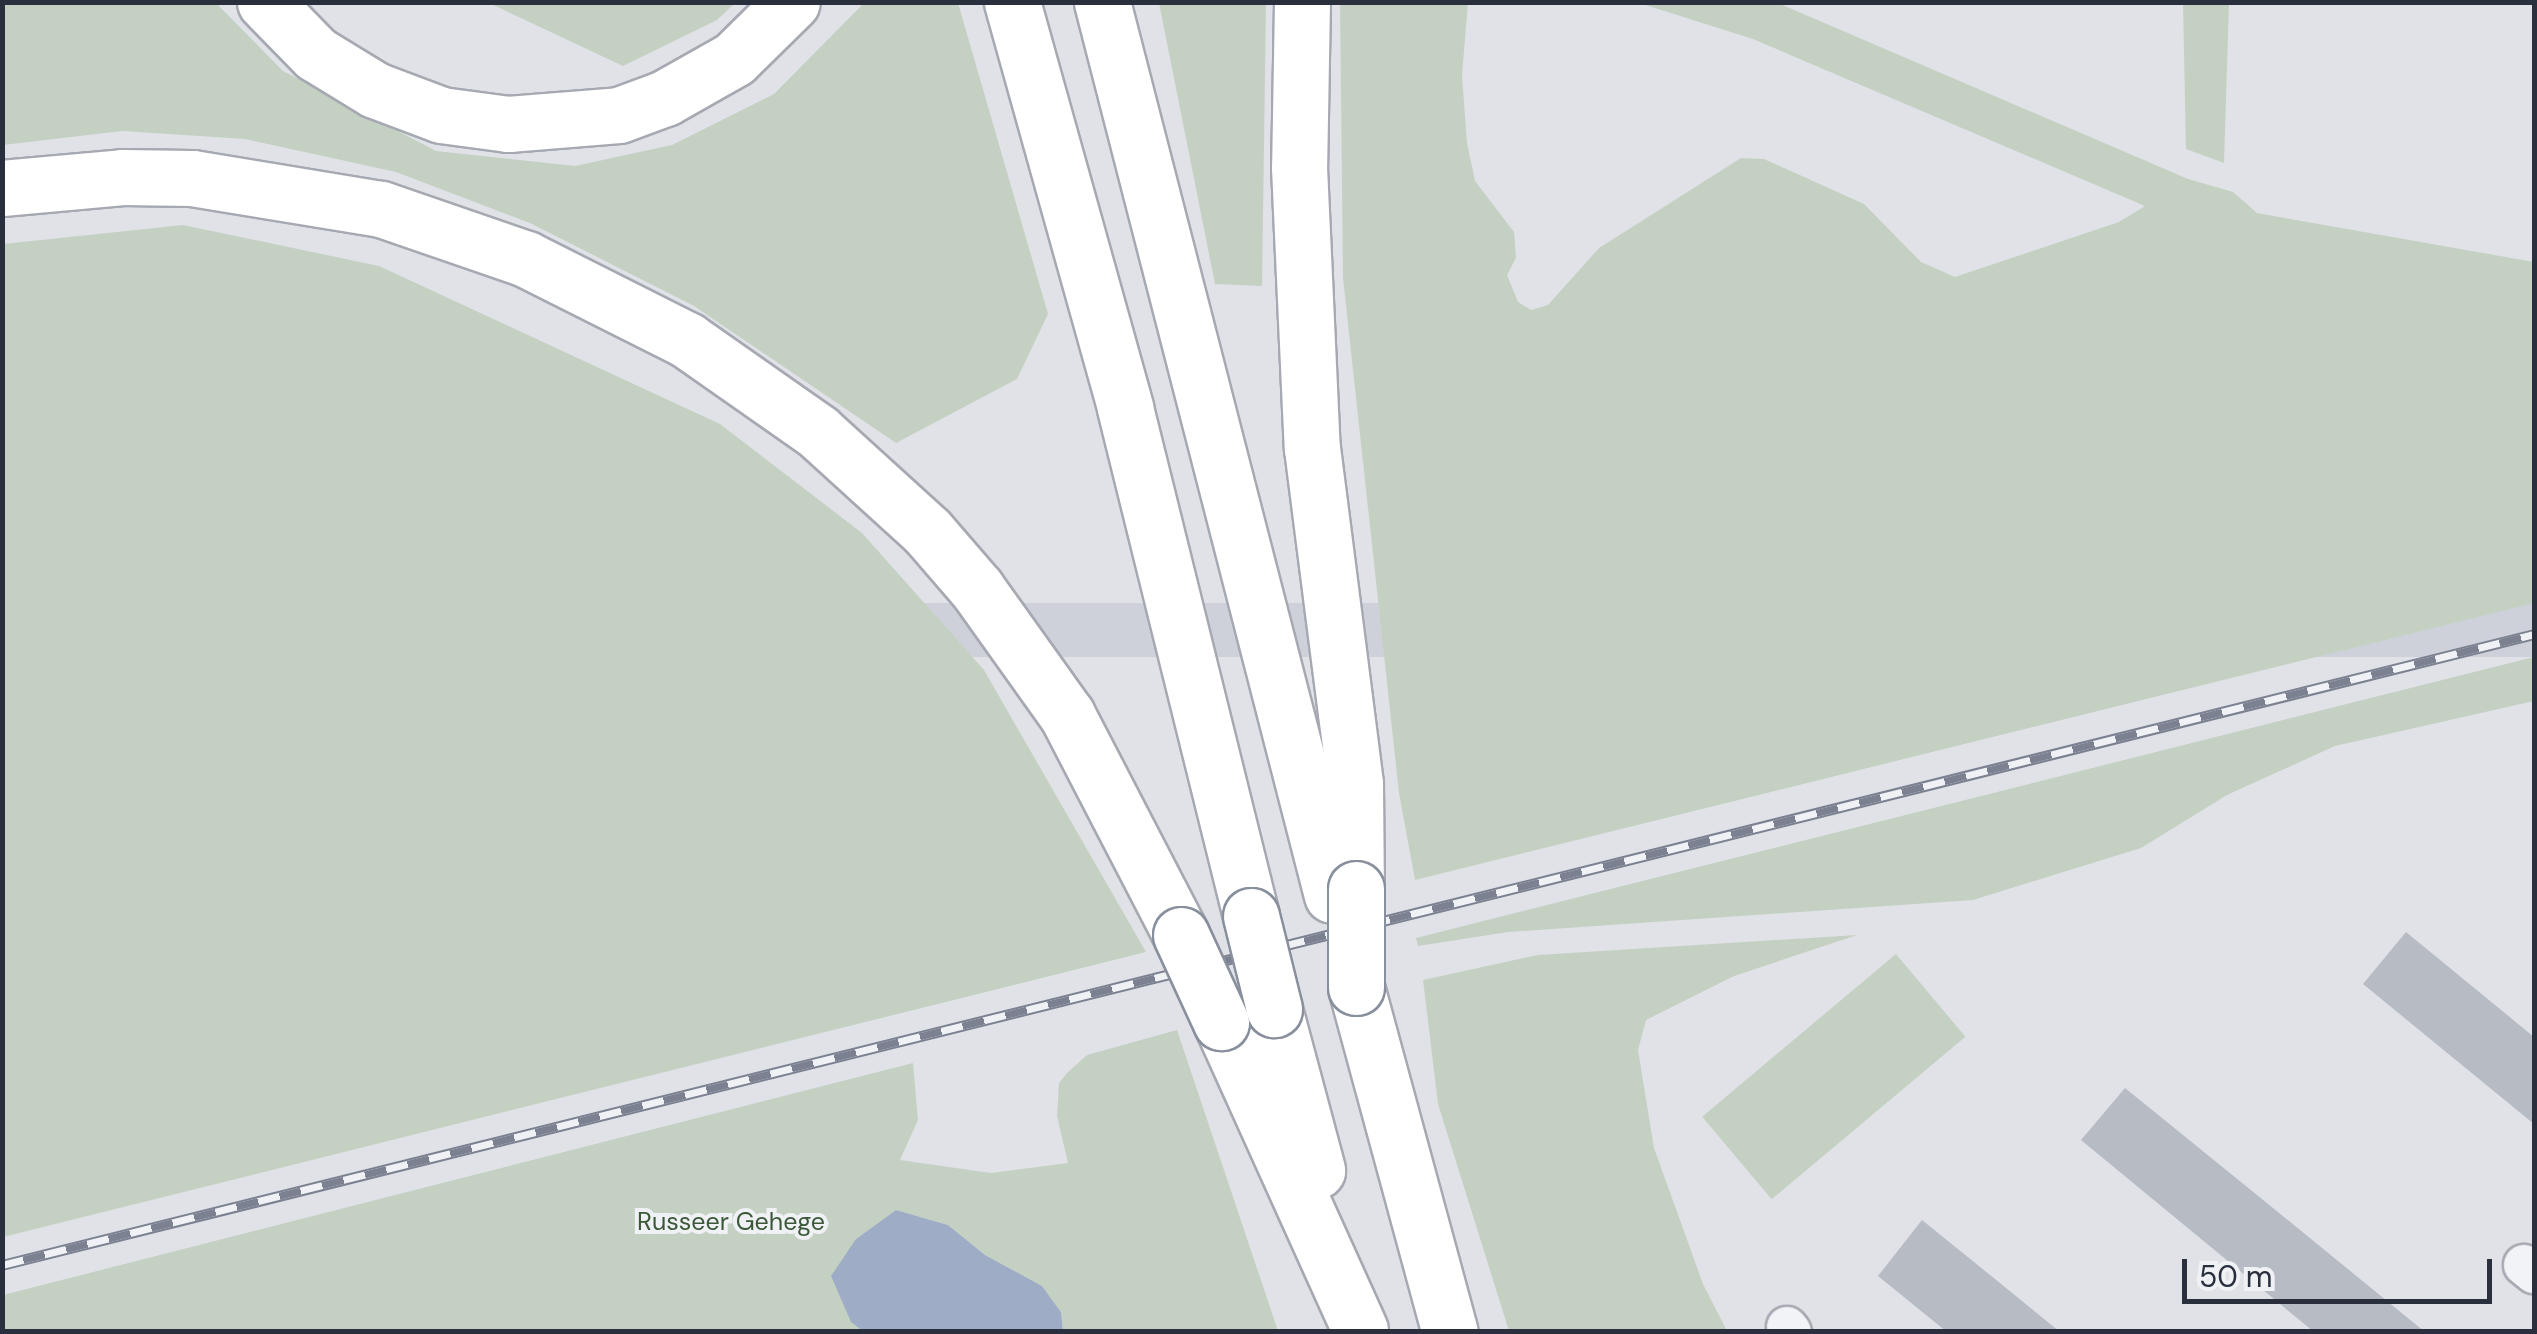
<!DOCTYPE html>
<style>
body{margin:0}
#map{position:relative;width:2537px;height:1334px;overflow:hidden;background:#e0e2e8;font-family:"DM Sans",sans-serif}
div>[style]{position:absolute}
.built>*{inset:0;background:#ced1d9;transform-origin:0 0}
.green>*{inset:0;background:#c4d1c2;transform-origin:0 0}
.water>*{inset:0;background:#9eadc5}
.building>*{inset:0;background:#b7bbc4}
.roads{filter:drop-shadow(2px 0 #a6a9b2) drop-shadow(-2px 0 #a6a9b2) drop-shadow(0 2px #a6a9b2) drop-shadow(0 -2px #a6a9b2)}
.minor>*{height:40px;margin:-20px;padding:0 20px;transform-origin:20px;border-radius:20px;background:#f2f3f6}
.highway>*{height:55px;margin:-27.5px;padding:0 27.5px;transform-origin:27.5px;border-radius:27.5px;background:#fff}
.rail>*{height:11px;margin-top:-5.5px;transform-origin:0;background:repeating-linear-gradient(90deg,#eff1f5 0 22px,#7b8190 0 44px);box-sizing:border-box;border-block:2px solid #7b8190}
.bridges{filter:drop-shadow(2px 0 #888f9d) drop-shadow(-2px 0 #888f9d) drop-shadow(0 2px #888f9d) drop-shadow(0 -2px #888f9d)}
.highway-bridge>*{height:55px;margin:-27.5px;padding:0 27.5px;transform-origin:27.5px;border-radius:27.5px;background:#fff}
span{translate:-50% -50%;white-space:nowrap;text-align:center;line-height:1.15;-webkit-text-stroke:8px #eff1f5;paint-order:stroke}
.park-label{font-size:25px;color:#3b5838}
.frame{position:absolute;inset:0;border:5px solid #2a2f3e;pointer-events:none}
.scale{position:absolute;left:2182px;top:1259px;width:310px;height:45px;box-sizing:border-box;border:5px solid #2a2f3e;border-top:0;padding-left:12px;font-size:30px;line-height:35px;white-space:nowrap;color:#2a2f3e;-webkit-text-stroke:8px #eff1f5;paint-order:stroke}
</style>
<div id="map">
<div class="built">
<i style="left:2534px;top:603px;width:54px;height:2609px;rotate:90deg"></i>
</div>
<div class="green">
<i style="clip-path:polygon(1636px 2px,1778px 3px,2188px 179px,2233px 192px,2257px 213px,2534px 262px,2534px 603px,1415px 880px,1399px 793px,1343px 278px,1340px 3px,1468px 3px,1462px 75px,1467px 143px,1475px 181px,1514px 232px,1516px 258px,1507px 275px,1518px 302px,1531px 310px,1548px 305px,1599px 248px,1741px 158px,1764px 159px,1864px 204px,1921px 262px,1955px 277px,2119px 222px,2145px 206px,1753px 39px)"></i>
<i style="clip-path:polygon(2px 3px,216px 3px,283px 71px,436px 151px,575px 166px,672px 145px,774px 94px,864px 3px,958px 3px,1048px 314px,1017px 379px,896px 443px,694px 306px,530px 223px,396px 172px,245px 139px,122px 131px,3px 145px)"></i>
<i style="clip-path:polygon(489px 3px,735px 3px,717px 20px,623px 66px)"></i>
<i style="clip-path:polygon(1159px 3px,1266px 3px,1262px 286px,1215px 284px)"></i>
<i style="clip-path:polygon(2183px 3px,2229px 3px,2224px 163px,2186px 149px)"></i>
<i style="clip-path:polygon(183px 225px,379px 266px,720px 424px,862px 533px,984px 670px,1146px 952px,3px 1237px,3px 244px)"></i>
<i style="clip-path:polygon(2534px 657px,2534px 701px,2335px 746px,2227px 795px,2141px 848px,1973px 900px,1508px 932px,1418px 946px,1416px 938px)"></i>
<i style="clip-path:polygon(1857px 935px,1734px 976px,1646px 1020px,1638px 1050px,1654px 1148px,1703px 1284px,1727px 1331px,1509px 1331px,1438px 1104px,1423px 980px,1538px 955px)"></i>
<i style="left:1896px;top:954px;width:108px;height:253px;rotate:50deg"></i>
<i style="clip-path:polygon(1177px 1030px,1278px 1331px,1063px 1331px,1061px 1312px,1042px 1286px,985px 1255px,948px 1225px,896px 1210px,856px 1239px,851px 1322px,864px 1331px,3px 1332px,3px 1295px,913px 1063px,918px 1120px,900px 1160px,991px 1173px,1068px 1163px,1057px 1116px,1059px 1083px,1067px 1073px,1087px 1055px)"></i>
</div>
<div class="water">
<i style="clip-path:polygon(896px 1210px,948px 1225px,985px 1255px,1042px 1286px,1061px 1312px,1063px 1331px,864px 1332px,851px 1322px,831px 1276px,856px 1239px)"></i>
</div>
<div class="building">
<i style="clip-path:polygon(2406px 932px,2534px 1037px,2534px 1124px,2363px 984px)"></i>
<i style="clip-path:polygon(2125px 1088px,2273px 1208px,2425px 1332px,2314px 1332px,2081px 1140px)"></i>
<i style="clip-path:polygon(1922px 1220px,1995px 1279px,2060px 1332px,1947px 1332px,1878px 1276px)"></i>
</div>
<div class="roads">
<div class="minor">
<i style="left:2524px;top:1265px;width:13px;rotate:39deg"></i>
<i style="left:1787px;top:1327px;width:6px;rotate:51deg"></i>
</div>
<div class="highway">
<i style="left:265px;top:2px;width:73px;rotate:45.6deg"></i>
<i style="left:316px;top:54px;width:69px;rotate:31.4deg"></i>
<i style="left:375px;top:90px;width:71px;rotate:20.7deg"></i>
<i style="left:441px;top:115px;width:68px;rotate:7.7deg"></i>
<i style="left:508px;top:124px;width:111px;rotate:-4.6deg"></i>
<i style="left:619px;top:115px;width:49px;rotate:-20.3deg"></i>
<i style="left:665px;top:98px;width:79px;rotate:-29.5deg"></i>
<i style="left:734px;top:59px;width:81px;rotate:-44.5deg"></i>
<i style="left:1012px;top:2px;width:421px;rotate:74.4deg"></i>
<i style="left:1125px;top:408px;width:523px;rotate:76.07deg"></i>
<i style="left:1102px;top:2px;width:922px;rotate:75.56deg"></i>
<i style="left:1302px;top:2px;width:165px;rotate:91deg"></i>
<i style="left:1299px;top:167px;width:281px;rotate:87.4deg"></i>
<i style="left:1312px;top:448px;width:339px;rotate:82.7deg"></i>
<i style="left:1355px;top:784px;width:105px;rotate:89.5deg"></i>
<i style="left:2px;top:188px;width:121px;rotate:-5.2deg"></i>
<i style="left:122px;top:177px;width:70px;rotate:0.8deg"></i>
<i style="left:192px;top:178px;width:192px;rotate:9.3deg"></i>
<i style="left:381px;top:209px;width:153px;rotate:19deg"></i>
<i style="left:526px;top:259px;width:180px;rotate:26.7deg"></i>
<i style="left:687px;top:340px;width:159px;rotate:35deg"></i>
<i style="left:817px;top:431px;width:149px;rotate:42.3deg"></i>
<i style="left:927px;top:531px;width:77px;rotate:49.2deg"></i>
<i style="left:977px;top:589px;width:155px;rotate:54.5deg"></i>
<i style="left:1067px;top:715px;width:248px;rotate:62.6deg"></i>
<i style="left:1356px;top:987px;width:358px;rotate:74.8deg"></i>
<i style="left:1274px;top:1009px;width:167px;rotate:75deg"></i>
<i style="left:1221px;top:1022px;width:338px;rotate:65.7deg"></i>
</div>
</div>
<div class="rail">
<i style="left:2px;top:1265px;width:2609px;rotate:-13.99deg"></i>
</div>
<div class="bridges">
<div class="highway-bridge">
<i style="left:1251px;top:916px;width:96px;rotate:76.1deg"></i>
<i style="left:1181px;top:935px;width:96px;rotate:65.3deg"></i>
<i style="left:1356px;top:987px;width:98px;rotate:-90deg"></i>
</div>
</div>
<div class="park-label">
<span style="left:731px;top:1222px">Russeer Gehege</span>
</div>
<div class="frame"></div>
<div class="scale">50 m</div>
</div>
